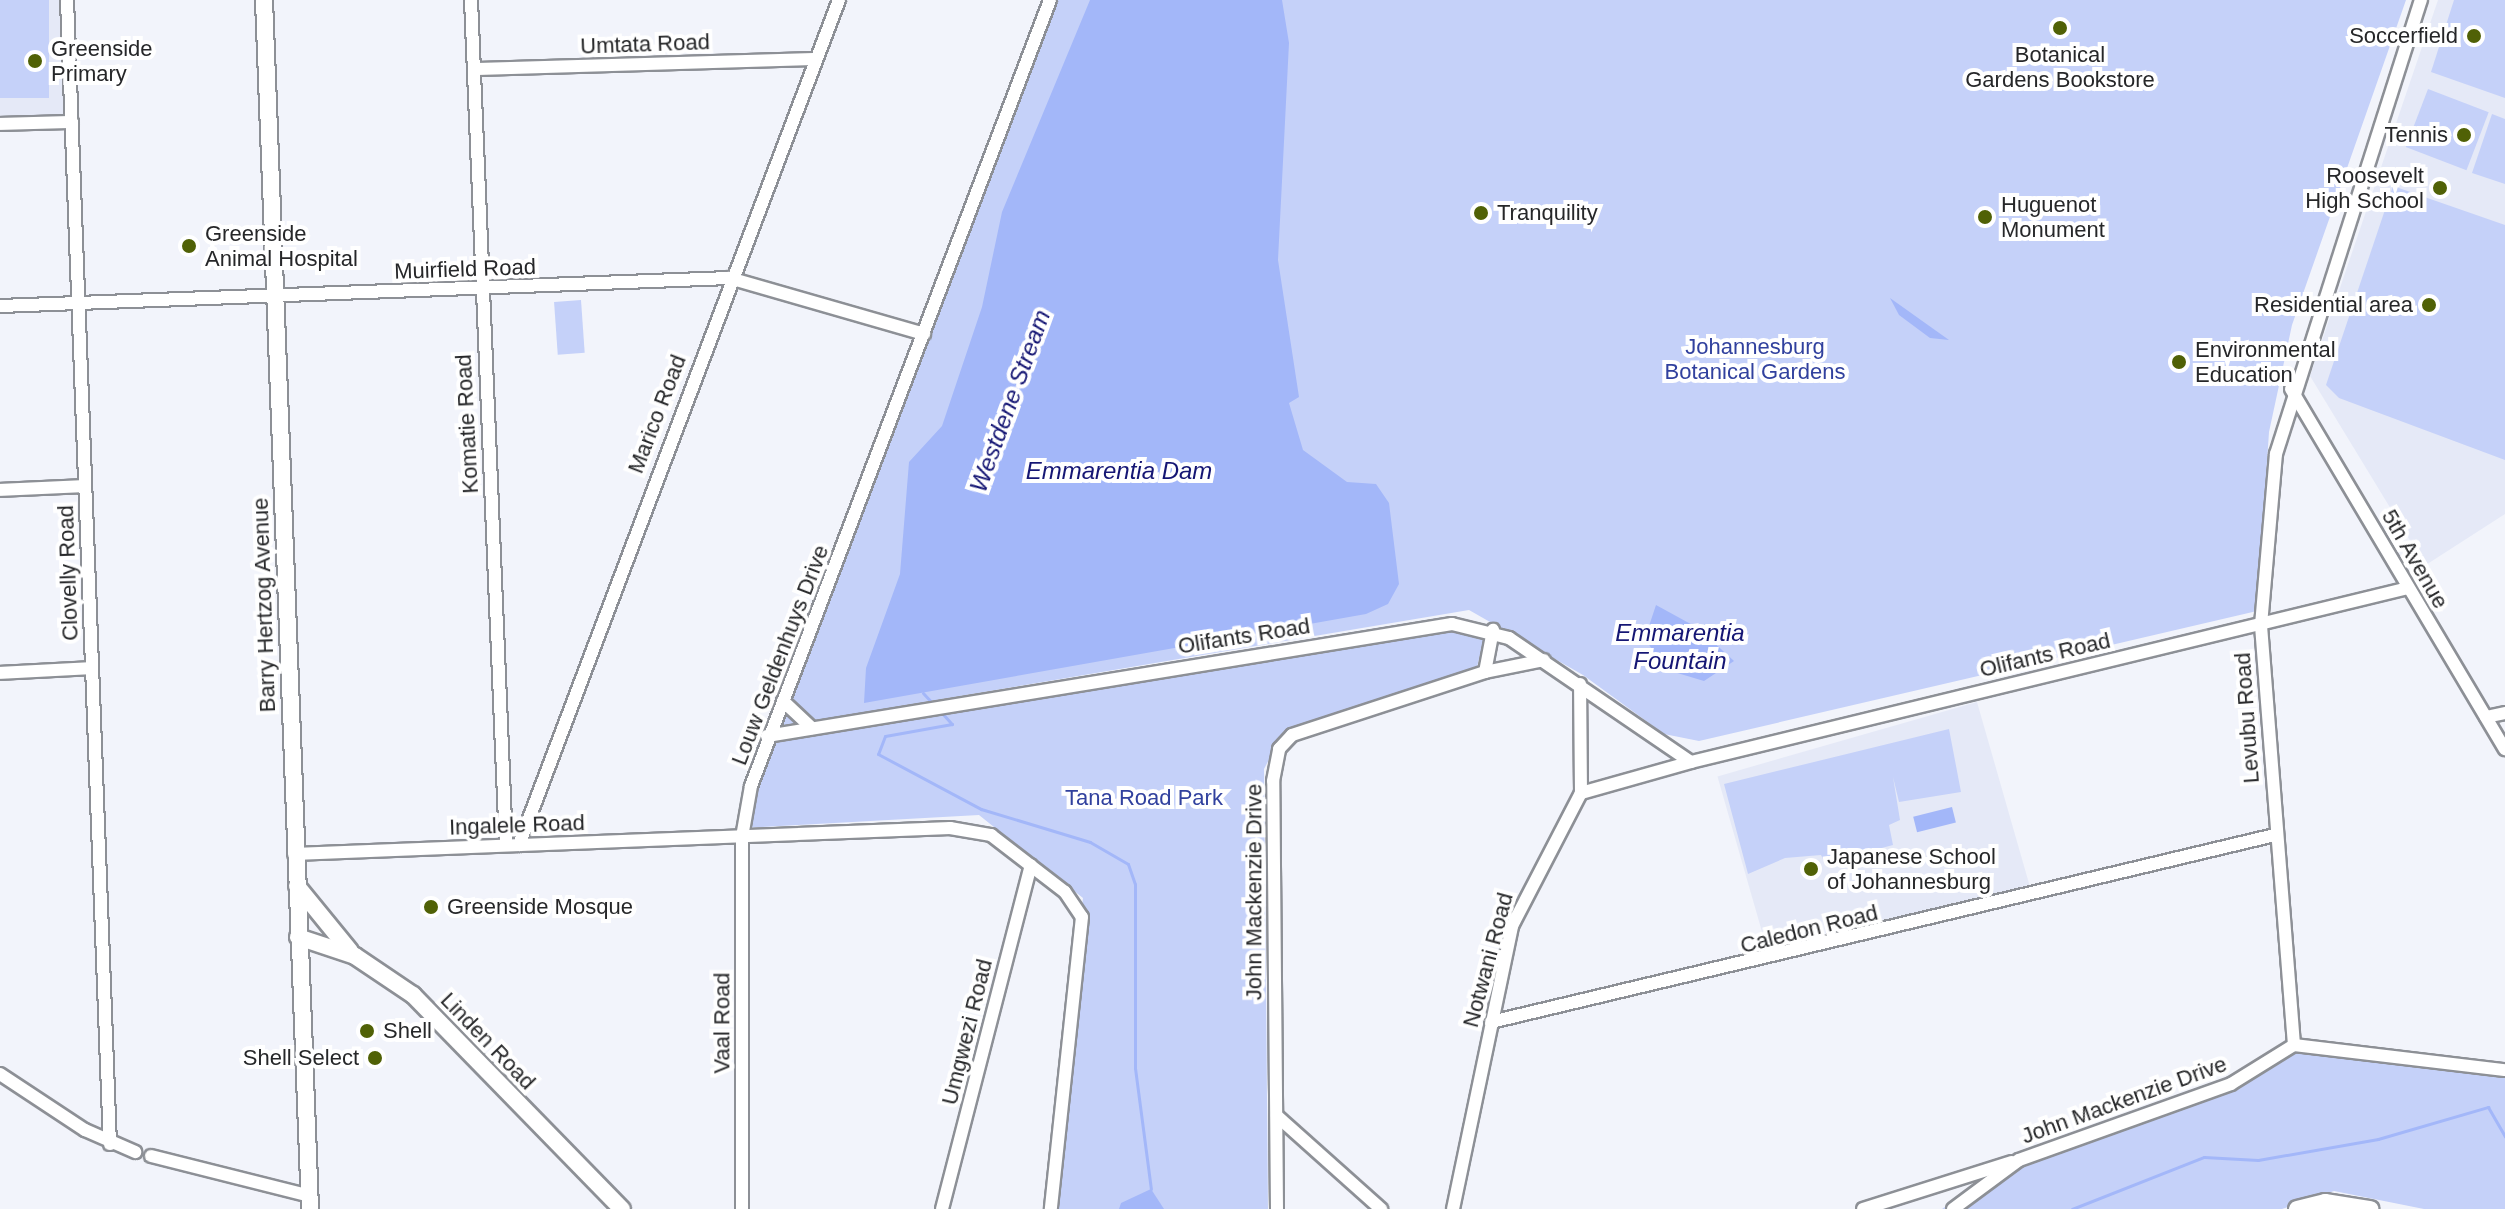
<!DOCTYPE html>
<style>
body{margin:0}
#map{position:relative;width:2505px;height:1209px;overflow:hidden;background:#f2f4fb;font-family:Helvetica,sans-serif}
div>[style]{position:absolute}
.built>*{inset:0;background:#e5e9f7;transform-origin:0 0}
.green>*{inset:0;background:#c5d1f9;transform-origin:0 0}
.water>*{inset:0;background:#a3b7f9;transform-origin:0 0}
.stream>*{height:3px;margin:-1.5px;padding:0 1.5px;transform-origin:1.5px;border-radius:1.5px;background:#a3b7f9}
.roads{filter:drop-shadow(2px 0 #8d9096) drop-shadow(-2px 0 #8d9096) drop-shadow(0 2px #8d9096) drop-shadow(0 -2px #8d9096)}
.minor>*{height:12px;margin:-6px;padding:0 6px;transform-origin:6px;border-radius:6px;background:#fff}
.secondary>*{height:16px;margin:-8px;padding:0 8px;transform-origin:8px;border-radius:8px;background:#fff}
.dots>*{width:22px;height:22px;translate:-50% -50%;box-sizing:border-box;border:4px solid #fff;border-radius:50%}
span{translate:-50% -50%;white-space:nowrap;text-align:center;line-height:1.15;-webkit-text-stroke:8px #fff;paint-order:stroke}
.poi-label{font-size:22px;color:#262729}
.right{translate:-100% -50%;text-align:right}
.left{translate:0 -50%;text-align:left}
.street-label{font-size:22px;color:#262729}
.park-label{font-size:22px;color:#31419e}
.water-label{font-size:24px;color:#151674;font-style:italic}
</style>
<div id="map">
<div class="built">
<i style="left:0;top:0;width:67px;height:124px"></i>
<i style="clip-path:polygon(2438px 0,2505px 0,2505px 514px,2418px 570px,2411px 542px,2310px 376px)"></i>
<i style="left:1977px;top:702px;width:190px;height:270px;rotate:74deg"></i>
</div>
<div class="green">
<i style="left:0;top:0;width:49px;height:98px"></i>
<i style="clip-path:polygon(1053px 0,2406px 0,2292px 325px,2269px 432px,2257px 611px,1699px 741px,1664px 734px,1583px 675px,1469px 610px,776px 727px)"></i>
<i style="clip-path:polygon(2454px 0,2505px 0,2505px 98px,2431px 72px)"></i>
<i style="left:2428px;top:89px;width:65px;height:62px;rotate:21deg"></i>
<i style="clip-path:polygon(2492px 114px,2505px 119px,2505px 184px,2472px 173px)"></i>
<i style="clip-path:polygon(2393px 186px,2505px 225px,2505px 460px,2339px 398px,2326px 385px)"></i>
<i style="left:581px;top:300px;width:53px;height:27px;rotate:86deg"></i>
<i style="clip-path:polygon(1444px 630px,1485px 635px,1476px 671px,1284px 731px,1264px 769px,1268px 1209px,1048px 1209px,1083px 898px,979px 815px,746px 828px,771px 740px)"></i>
<i style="clip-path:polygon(1949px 729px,1961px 792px,1899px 802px,1893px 777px,1900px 820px,1889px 825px,1893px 845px,1825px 863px,1821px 855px,1785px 858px,1748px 874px,1724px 784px)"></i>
<i style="clip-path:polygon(2294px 1048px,2505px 1078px,2505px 1209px,2424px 1209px,2334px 1191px,2282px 1209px,1942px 1209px,2015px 1157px,2216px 1095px)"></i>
</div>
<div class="water">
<i style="clip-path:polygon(1090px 0,1282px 0,1289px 43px,1278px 260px,1299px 397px,1289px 403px,1303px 450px,1347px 482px,1376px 484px,1389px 503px,1399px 584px,1388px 604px,1366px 614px,864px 703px,866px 668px,900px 574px,909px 462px,942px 426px,982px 307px,1002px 212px)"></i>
<i style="clip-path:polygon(1890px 298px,1949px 340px,1930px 338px,1899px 315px)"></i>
<i style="clip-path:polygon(1656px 605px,1698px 628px,1734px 661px,1704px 681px,1664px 669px,1645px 638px)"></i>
<i style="left:1952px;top:807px;width:16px;height:40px;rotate:76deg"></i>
<i style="clip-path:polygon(1151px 1189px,1164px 1209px,1119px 1209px,1121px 1203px)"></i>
</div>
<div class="stream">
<i style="left:923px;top:693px;width:16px;rotate:47deg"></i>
<i style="left:942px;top:713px;width:15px;rotate:48deg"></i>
<i style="left:952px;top:724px;width:68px;rotate:169.8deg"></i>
<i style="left:885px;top:736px;width:19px;rotate:111deg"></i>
<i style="left:878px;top:754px;width:117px;rotate:28.1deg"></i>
<i style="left:981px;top:809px;width:114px;rotate:16.8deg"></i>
<i style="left:1090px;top:842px;width:44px;rotate:30.1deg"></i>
<i style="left:1128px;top:864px;width:21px;rotate:71deg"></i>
<i style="left:1135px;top:884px;width:184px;rotate:90deg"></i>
<i style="left:1135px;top:1068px;width:122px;rotate:82.5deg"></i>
<i style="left:2072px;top:1209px;width:142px;rotate:-21.5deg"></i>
<i style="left:2204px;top:1157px;width:54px;rotate:3.2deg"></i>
<i style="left:2258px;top:1160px;width:122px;rotate:-9.9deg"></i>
<i style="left:2378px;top:1139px;width:115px;rotate:-16.2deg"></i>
<i style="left:2488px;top:1107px;width:34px;rotate:60deg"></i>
</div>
<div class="roads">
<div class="minor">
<i style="left:67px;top:0;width:1145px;rotate:87.85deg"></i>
<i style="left:471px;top:0;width:846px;rotate:87.63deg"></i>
<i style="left:475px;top:69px;width:341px;rotate:-1.7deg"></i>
<i style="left:0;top:124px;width:72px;rotate:-1.6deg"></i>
<i style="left:0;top:306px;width:730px;rotate:-2.2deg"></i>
<i style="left:729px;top:278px;width:203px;rotate:16deg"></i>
<i style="left:2291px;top:389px;width:419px;rotate:59.3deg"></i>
<i style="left:0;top:490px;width:85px;rotate:-2.7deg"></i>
<i style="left:1485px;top:672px;width:60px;rotate:-11.5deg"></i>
<i style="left:0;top:673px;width:92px;rotate:-3.1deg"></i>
<i style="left:783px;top:701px;width:40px;rotate:43deg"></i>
<i style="left:2486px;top:717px;width:19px;rotate:-12deg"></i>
<i style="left:767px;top:736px;width:694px;rotate:-9.29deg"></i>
<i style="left:1452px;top:624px;width:59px;rotate:13.8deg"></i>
<i style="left:1509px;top:638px;width:220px;rotate:34.3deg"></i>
<i style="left:1691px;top:762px;width:738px;rotate:-13.64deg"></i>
<i style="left:1581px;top:793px;width:114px;rotate:-15.7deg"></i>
<i style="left:519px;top:845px;width:904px;rotate:-69.26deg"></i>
<i style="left:294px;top:854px;width:657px;rotate:-2.27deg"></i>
<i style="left:950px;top:828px;width:42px;rotate:9.7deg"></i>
<i style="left:991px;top:835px;width:93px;rotate:37.6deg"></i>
<i style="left:1065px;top:892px;width:30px;rotate:56deg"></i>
<i style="left:1082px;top:917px;width:294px;rotate:96.1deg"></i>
<i style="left:1491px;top:1022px;width:806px;rotate:-13.42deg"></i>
<i style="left:2294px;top:1045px;width:421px;rotate:-94.5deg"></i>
<i style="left:2261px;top:625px;width:172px;rotate:-85deg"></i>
<i style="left:2276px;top:454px;width:477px;rotate:-72.3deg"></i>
<i style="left:0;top:1074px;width:102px;rotate:33.4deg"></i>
<i style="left:85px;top:1130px;width:55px;rotate:23.7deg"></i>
<i style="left:1277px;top:1116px;width:140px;rotate:41.8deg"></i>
<i style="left:151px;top:1156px;width:164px;rotate:14.1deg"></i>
<i style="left:742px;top:1209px;width:372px;rotate:-90deg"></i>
<i style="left:742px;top:837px;width:52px;rotate:-80deg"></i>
<i style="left:751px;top:786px;width:841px;rotate:-69.17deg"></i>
<i style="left:942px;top:1209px;width:355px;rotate:-75.5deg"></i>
<i style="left:1277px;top:1209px;width:428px;rotate:-90.5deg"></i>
<i style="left:1273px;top:781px;width:33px;rotate:-79deg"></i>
<i style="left:1279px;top:749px;width:19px;rotate:-47deg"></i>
<i style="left:1292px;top:735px;width:203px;rotate:-18.1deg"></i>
<i style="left:1485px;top:672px;width:43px;rotate:-79.2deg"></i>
<i style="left:1453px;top:1209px;width:289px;rotate:-78.2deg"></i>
<i style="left:1512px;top:926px;width:150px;rotate:-62.6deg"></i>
<i style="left:1581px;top:793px;width:109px;rotate:-90.5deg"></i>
<i style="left:1863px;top:1209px;width:156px;rotate:-17.5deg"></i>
<i style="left:1953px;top:1209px;width:82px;rotate:-36.6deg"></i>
<i style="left:2019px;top:1160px;width:225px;rotate:-19.7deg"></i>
<i style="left:2231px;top:1084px;width:74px;rotate:-31.8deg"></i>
<i style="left:2294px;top:1045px;width:212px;rotate:6.8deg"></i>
</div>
<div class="secondary">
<i style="left:264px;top:0;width:1210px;rotate:87.82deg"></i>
<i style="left:297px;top:886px;width:84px;rotate:50.8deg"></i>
<i style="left:298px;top:937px;width:60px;rotate:18.4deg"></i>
<i style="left:355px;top:956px;width:70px;rotate:33.9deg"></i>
<i style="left:413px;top:995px;width:299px;rotate:45.7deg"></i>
<i style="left:2297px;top:1209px;width:29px;rotate:-14deg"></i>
<i style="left:2325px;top:1202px;width:46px;rotate:8.8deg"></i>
</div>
</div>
<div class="dots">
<i style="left:2060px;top:28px;background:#506106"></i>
<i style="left:2474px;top:36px;background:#506106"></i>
<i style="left:35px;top:61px;background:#506106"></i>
<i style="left:2464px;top:135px;background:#506106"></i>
<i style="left:2440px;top:188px;background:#506106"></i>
<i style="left:1481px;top:213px;background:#506106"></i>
<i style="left:1985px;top:217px;background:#506106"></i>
<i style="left:189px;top:246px;background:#506106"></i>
<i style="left:2429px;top:305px;background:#506106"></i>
<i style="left:2179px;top:362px;background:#506106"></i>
<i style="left:1811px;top:869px;background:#506106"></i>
<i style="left:431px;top:907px;background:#506106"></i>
<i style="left:367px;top:1031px;background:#506106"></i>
<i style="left:375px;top:1058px;background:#506106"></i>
</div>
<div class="poi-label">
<span class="right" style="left:2458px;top:36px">Soccerfield</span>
<span class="left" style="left:51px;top:61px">Greenside<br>Primary</span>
<span style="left:2060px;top:67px">Botanical<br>Gardens Bookstore</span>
<span class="right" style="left:2448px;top:135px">Tennis</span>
<span class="right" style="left:2424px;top:188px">Roosevelt<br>High School</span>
<span class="left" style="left:2001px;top:217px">Huguenot<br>Monument</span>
<span class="left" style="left:1497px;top:213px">Tranquility</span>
<span class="left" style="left:205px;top:246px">Greenside<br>Animal Hospital</span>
<span class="right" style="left:2413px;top:305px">Residential area</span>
<span class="left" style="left:2195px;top:362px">Environmental<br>Education</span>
<span class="left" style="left:1827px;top:869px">Japanese School<br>of Johannesburg</span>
<span class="left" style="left:447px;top:907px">Greenside Mosque</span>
<span class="left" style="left:383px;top:1031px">Shell</span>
<span class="right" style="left:359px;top:1058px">Shell Select</span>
</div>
<div class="street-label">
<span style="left:645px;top:44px;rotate:-2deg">Umtata Road</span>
<span style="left:465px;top:269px;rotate:-2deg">Muirfield Road</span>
<span style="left:657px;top:414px;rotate:-69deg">Marico Road</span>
<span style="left:467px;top:424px;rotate:-93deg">Komatie Road</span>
<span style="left:2415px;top:559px;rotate:60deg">5th Avenue</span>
<span style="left:68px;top:573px;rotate:-92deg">Clovelly Road</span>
<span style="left:264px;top:605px;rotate:-92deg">Barry Hertzog Avenue</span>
<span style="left:1244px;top:636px;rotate:-9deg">Olifants Road</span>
<span style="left:780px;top:655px;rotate:-69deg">Louw Geldenhuys Drive</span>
<span style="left:2045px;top:655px;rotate:-13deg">Olifants Road</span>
<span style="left:2247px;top:718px;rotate:-94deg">Levubu Road</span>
<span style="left:517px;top:825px;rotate:-2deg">Ingalele Road</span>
<span style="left:1254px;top:892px;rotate:-90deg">John Mackenzie Drive</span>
<span style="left:1809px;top:929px;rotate:-14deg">Caledon Road</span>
<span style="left:1488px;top:960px;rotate:-75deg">Notwani Road</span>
<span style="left:722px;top:1023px;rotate:-90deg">Vaal Road</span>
<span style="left:967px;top:1032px;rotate:-76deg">Umgwezi Road</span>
<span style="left:488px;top:1041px;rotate:46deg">Linden Road</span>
<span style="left:2124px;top:1100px;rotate:-20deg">John Mackenzie Drive</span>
</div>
<div class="park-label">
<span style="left:1755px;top:359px">Johannesburg<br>Botanical Gardens</span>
<span style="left:1144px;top:798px">Tana Road Park</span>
</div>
<div class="water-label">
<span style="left:1010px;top:401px;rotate:-70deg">Westdene Stream</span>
<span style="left:1119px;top:471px">Emmarentia Dam</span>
<span style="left:1680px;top:647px">Emmarentia<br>Fountain</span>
</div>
</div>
